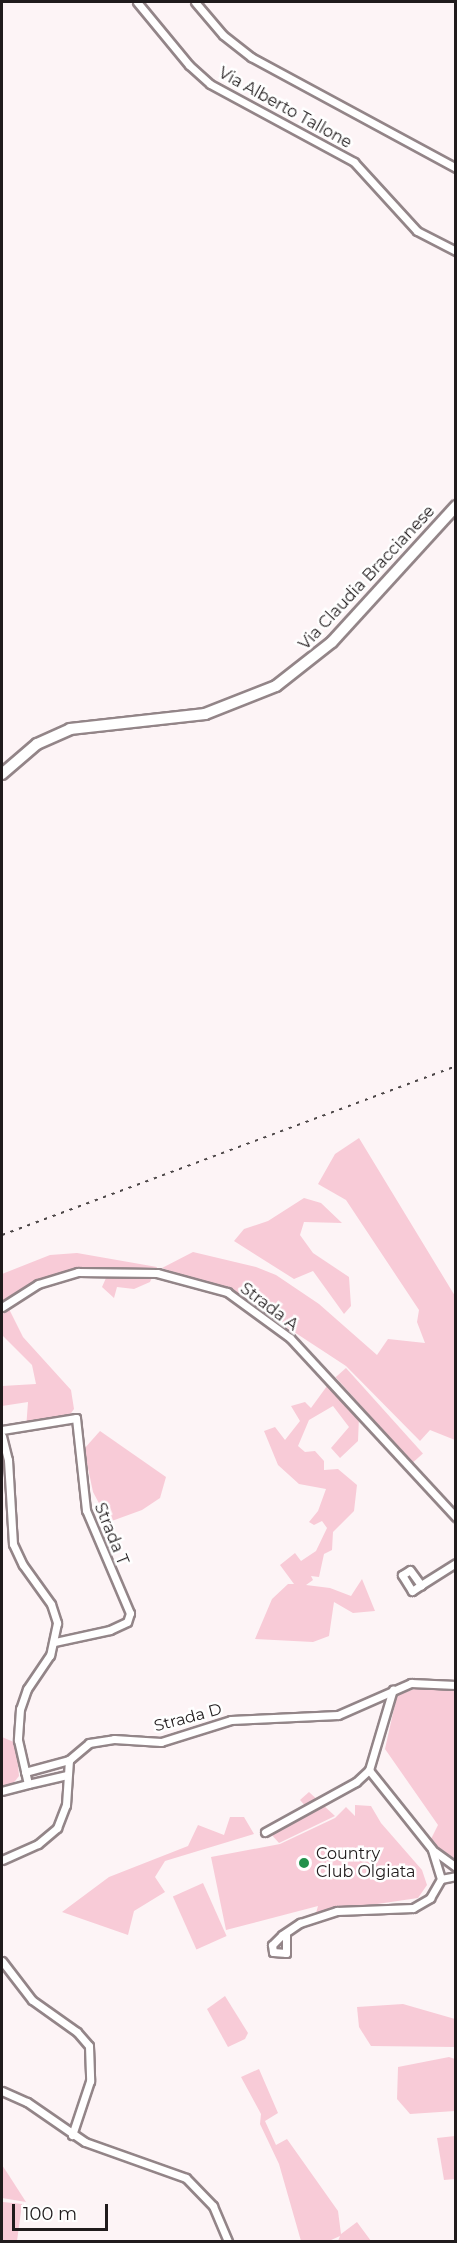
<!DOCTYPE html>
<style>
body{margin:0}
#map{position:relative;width:457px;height:2243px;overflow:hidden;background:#fdf4f6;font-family:Montserrat,sans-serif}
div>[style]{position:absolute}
.green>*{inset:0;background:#f8cbd7;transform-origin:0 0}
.roads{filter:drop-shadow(2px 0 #938588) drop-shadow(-2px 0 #938588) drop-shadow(0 2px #938588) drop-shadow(0 -2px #938588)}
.minor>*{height:7px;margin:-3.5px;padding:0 3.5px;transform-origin:3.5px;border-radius:3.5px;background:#fff}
.secondary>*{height:10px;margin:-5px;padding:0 5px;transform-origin:5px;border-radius:5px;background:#fff}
.rail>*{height:2px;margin-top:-1px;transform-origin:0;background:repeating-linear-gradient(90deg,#4d4748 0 3px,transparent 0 9px)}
.dots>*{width:16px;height:16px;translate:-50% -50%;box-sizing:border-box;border:3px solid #fff;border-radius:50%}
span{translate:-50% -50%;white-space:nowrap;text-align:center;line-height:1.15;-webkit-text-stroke:5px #fff;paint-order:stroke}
.street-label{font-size:16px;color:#201b1c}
.poi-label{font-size:16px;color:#201b1c}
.left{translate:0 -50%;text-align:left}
.frame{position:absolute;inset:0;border:3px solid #201b1c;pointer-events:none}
.scale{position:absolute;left:12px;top:2204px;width:96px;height:27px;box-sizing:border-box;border:3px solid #201b1c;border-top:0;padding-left:8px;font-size:18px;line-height:21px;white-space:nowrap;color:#201b1c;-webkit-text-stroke:4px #fff;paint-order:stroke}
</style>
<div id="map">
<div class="green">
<i style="clip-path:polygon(359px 1138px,455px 1296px,455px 1440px,430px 1430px,420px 1441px,346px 1366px,288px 1328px,262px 1302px,162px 1268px,193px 1252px,256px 1267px,276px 1275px,319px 1304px,377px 1355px,388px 1339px,425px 1343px,417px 1322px,419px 1310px,346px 1200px,318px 1184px,335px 1154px)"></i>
<i style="clip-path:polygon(304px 1198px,321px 1203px,342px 1223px,304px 1222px,300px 1235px,313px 1253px,349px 1277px,351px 1306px,344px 1314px,313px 1271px,294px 1279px,234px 1241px,244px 1229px,268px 1221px)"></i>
<i style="clip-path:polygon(77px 1253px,157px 1267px,150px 1282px,134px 1289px,117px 1287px,114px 1298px,102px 1287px,106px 1278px,129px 1274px,127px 1268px,60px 1274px,2px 1304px,2px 1274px,50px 1255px)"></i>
<i style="clip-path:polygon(9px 1309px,23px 1337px,71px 1390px,74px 1409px,66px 1420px,26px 1429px,28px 1402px,2px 1406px,2px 1386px,36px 1384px,32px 1365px,2px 1335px,2px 1313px)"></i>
<i style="left:346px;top:1368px;width:115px;height:14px;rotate:48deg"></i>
<i style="clip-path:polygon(327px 1386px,359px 1417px,358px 1441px,340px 1458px,331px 1448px,349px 1427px,333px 1406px,309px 1420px,298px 1446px,305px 1452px,315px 1451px,324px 1461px,324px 1470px,338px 1469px,357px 1485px,354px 1511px,333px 1532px,332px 1550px,324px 1554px,319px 1577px,311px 1576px,313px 1580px,306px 1585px,330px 1588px,351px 1596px,362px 1579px,375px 1611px,353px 1613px,334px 1602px,329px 1636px,313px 1642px,255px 1639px,272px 1599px,288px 1584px,294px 1584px,280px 1565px,295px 1553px,301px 1561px,316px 1551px,327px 1528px,322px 1521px,314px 1525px,309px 1522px,318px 1511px,326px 1489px,299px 1484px,278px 1465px,264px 1431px,275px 1427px,285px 1440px,300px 1421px,291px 1406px,305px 1402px,311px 1408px)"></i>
<i style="clip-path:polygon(100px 1431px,166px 1477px,160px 1498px,142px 1510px,109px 1522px,93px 1492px,84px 1449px)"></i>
<i style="clip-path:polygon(421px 1687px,455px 1688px,455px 1861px,430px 1841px,438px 1825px,385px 1749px,397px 1695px)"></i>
<i style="clip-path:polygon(2px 1737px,16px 1743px,19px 1776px,12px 1785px,2px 1787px)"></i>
<i style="clip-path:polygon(309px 1792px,335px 1816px,279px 1843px,270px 1833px,293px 1813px,309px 1810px,300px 1800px)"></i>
<i style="clip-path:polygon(355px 1805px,371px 1806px,381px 1823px,422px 1870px,427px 1885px,418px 1898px,316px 1913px,318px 1906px,226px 1930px,211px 1857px,280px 1844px,335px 1818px,346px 1807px,355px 1816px)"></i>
<i style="clip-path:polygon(230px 1817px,244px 1817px,254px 1834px,165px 1861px,155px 1877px,165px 1892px,134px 1911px,128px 1935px,62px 1912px,109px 1877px,188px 1846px,198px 1825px,224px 1835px)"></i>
<i style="left:203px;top:1883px;width:58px;height:33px;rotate:66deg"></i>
<i style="clip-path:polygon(225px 1996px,248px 2033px,245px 2039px,228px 2047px,207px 2009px)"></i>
<i style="clip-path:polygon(403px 2004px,455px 2019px,455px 2047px,371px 2046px,359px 2027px,357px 2007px)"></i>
<i style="clip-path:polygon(449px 2057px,455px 2059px,455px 2111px,410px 2114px,397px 2099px,398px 2067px)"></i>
<i style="clip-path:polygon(259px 2069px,278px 2113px,265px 2121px,276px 2145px,287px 2139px,338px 2211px,341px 2234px,357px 2222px,371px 2241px,338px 2241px,340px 2236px,329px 2241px,301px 2241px,279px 2164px,260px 2124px,261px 2114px,241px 2077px)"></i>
<i style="clip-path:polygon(455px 2136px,455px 2179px,444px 2180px,437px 2138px)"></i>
<i style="clip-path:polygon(2px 2165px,8px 2174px,26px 2202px,2px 2198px)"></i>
<i style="clip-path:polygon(3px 2202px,22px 2204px,17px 2241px,2px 2241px)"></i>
</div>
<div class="roads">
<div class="minor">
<i style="left:137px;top:2px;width:82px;rotate:50.5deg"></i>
<i style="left:189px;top:65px;width:28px;rotate:42deg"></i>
<i style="left:210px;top:84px;width:164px;rotate:28.4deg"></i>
<i style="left:354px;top:162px;width:93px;rotate:47.6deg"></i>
<i style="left:417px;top:231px;width:44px;rotate:27.1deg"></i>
<i style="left:195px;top:2px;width:43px;rotate:49.7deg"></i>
<i style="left:223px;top:35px;width:36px;rotate:38deg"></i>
<i style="left:251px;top:57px;width:233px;rotate:28.4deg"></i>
<i style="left:2px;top:1307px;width:43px;rotate:-32.6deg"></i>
<i style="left:38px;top:1284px;width:42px;rotate:-16.7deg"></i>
<i style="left:78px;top:1272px;width:79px;rotate:0.7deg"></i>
<i style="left:157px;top:1273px;width:73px;rotate:15.2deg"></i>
<i style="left:227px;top:1292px;width:78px;rotate:36.1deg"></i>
<i style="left:290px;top:1338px;width:244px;rotate:47.2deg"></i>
<i style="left:2px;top:1430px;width:75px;rotate:-9.2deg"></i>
<i style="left:76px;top:1418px;width:93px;rotate:83.8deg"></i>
<i style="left:86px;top:1510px;width:112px;rotate:66.9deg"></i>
<i style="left:130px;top:1613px;width:9px;rotate:108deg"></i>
<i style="left:127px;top:1622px;width:19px;rotate:155deg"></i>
<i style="left:110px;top:1630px;width:56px;rotate:167.7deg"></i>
<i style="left:2px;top:1436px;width:25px;rotate:76deg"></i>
<i style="left:8px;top:1460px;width:84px;rotate:86.6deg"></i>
<i style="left:13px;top:1544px;width:23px;rotate:65deg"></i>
<i style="left:23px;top:1565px;width:48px;rotate:54.3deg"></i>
<i style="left:51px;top:1604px;width:20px;rotate:72deg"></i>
<i style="left:57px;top:1623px;width:33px;rotate:102deg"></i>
<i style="left:50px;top:1655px;width:41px;rotate:124.1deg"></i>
<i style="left:27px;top:1689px;width:21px;rotate:109deg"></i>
<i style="left:20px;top:1709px;width:31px;rotate:94deg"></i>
<i style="left:18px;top:1740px;width:45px;rotate:77.2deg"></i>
<i style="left:28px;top:1784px;width:27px;rotate:165deg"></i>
<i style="left:421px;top:1585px;width:11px;rotate:146deg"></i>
<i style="left:412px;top:1591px;width:19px;rotate:-122deg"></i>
<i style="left:402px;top:1575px;width:9px;rotate:-32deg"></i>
<i style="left:410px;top:1570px;width:19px;rotate:54deg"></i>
<i style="left:421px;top:1585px;width:41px;rotate:-32.2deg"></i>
<i style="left:25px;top:1772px;width:46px;rotate:-15.3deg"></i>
<i style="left:28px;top:1784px;width:40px;rotate:-13deg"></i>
<i style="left:265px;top:1832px;width:104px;rotate:-28.8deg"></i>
<i style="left:356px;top:1782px;width:18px;rotate:-43deg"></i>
<i style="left:369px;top:1770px;width:84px;rotate:-73.5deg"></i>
<i style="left:434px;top:1851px;width:27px;rotate:36deg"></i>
<i style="left:2px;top:1860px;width:39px;rotate:-24deg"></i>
<i style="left:38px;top:1844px;width:25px;rotate:-40deg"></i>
<i style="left:57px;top:1828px;width:25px;rotate:-69deg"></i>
<i style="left:66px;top:1805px;width:45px;rotate:-86.2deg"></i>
<i style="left:69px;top:1760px;width:26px;rotate:-40deg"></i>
<i style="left:89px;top:1743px;width:25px;rotate:-9deg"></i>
<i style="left:114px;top:1739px;width:47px;rotate:3.7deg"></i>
<i style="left:161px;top:1742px;width:73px;rotate:-17.4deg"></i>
<i style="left:231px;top:1720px;width:107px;rotate:-2.7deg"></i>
<i style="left:338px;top:1715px;width:80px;rotate:-23.7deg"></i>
<i style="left:411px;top:1683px;width:45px;rotate:2.5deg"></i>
<i style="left:441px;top:1879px;width:15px;rotate:-11deg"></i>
<i style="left:286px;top:1933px;width:20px;rotate:90deg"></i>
<i style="left:286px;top:1953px;width:13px;rotate:-176deg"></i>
<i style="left:273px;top:1952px;width:7px;rotate:-98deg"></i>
<i style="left:272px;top:1945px;width:14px;rotate:-45deg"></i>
<i style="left:282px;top:1935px;width:22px;rotate:-34deg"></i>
<i style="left:300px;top:1923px;width:39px;rotate:-18deg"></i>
<i style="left:337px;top:1911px;width:76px;rotate:-2.3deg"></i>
<i style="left:413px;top:1908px;width:20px;rotate:-30deg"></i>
<i style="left:430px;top:1898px;width:22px;rotate:-60deg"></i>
<i style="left:441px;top:1879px;width:31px;rotate:-107deg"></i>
<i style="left:432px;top:1849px;width:101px;rotate:-128.6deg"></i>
<i style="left:2px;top:1961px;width:49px;rotate:52.4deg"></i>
<i style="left:32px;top:2000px;width:55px;rotate:35.4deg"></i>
<i style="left:77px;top:2032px;width:18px;rotate:49deg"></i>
<i style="left:89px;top:2046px;width:35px;rotate:88deg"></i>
<i style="left:90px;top:2081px;width:57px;rotate:108.4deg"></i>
<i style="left:2px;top:2091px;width:27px;rotate:24deg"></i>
<i style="left:27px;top:2102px;width:70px;rotate:34.6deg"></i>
<i style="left:85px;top:2142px;width:107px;rotate:19.6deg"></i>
<i style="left:186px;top:2178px;width:39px;rotate:46deg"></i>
<i style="left:213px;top:2206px;width:39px;rotate:67deg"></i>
</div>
<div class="secondary">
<i style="left:2px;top:774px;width:46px;rotate:-40.6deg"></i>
<i style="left:37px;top:744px;width:36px;rotate:-24deg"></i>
<i style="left:70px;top:729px;width:136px;rotate:-6.3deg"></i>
<i style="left:205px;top:714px;width:76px;rotate:-21.5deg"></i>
<i style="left:276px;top:686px;width:71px;rotate:-38.2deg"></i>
<i style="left:332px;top:642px;width:184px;rotate:-47.6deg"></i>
</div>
</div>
<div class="rail">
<i style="left:2px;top:1235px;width:484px;rotate:-20.4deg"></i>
</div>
<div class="dots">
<i style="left:304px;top:1863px;background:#22914b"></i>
</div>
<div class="street-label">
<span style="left:285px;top:108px;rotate:29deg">Via Alberto Tallone</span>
<span style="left:367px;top:578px;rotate:-47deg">Via Claudia Braccianese</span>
<span style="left:269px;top:1307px;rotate:37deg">Strada A</span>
<span style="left:111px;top:1534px;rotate:68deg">Strada T</span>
<span style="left:188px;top:1718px;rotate:-15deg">Strada D</span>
</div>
<div class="poi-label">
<span class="left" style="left:316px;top:1863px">Country<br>Club Olgiata</span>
</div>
<div class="frame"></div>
<div class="scale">100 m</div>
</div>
